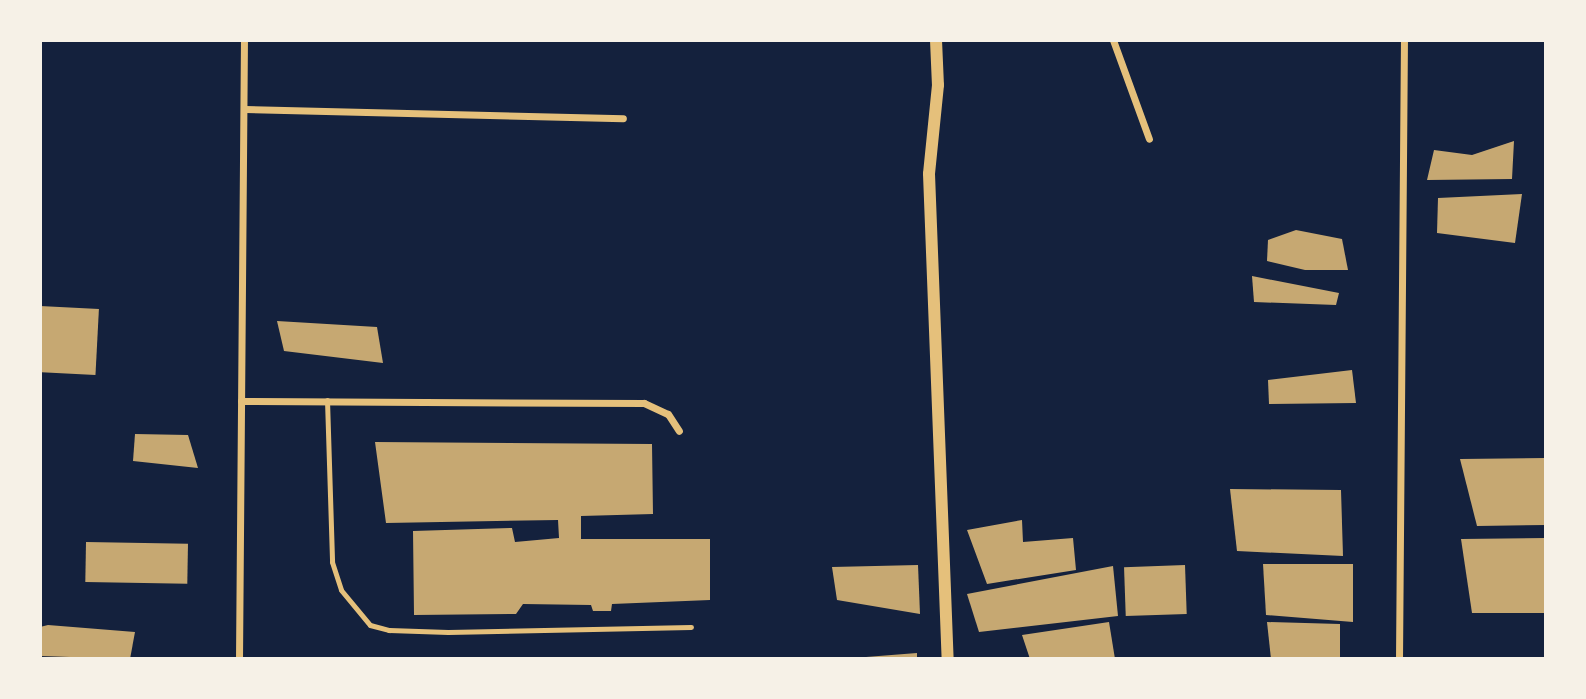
<!DOCTYPE html>
<style>
body{margin:0}
#map{position:relative;width:1586px;height:699px;overflow:hidden;background:#14213d;font-family:Quicksand,sans-serif}
div>[style]{position:absolute}
.building>*{inset:0;background:#c6a872;transform-origin:0 0}
.service>*{height:5px;margin:-2.5px;padding:0 2.5px;transform-origin:2.5px;border-radius:2.5px;background:#e5c07b}
.minor>*{height:7px;margin:-3.5px;padding:0 3.5px;transform-origin:3.5px;border-radius:3.5px;background:#e5c07b}
.tertiary>*{height:12px;margin:-6px;padding:0 6px;transform-origin:6px;border-radius:6px;background:#e5c07b}
span{translate:-50% -50%;white-space:nowrap;text-align:center;line-height:1.15;-webkit-text-stroke:5px #f6f1e7;paint-order:stroke}
.frame{position:absolute;inset:0;border:42px solid #f6f1e7;pointer-events:none}
</style>
<div id="map">
<div class="building">
<i style="clip-path:polygon(1514px 141px,1512px 179px,1427px 180px,1434px 150px,1472px 155px)"></i>
<i style="clip-path:polygon(1522px 194px,1515px 243px,1437px 233px,1438px 198px)"></i>
<i style="clip-path:polygon(1296px 230px,1342px 239px,1348px 270px,1305px 270px,1267px 261px,1268px 240px)"></i>
<i style="clip-path:polygon(1252px 276px,1339px 293px,1336px 305px,1254px 302px)"></i>
<i style="left:40px;top:306px;width:59px;height:66px;rotate:3deg"></i>
<i style="clip-path:polygon(277px 321px,377px 327px,383px 363px,284px 351px)"></i>
<i style="clip-path:polygon(1352px 370px,1356px 403px,1269px 404px,1268px 380px)"></i>
<i style="clip-path:polygon(135px 434px,188px 435px,198px 468px,133px 461px)"></i>
<i style="clip-path:polygon(375px 442px,652px 444px,653px 514px,581px 516px,581px 539px,710px 539px,710px 600px,612px 604px,611px 611px,593px 611px,591px 605px,523px 604px,516px 614px,414px 615px,413px 531px,512px 528px,515px 542px,559px 538px,558px 520px,386px 523px)"></i>
<i style="clip-path:polygon(1546px 458px,1546px 525px,1477px 526px,1460px 459px)"></i>
<i style="clip-path:polygon(1230px 489px,1341px 490px,1343px 556px,1237px 551px)"></i>
<i style="clip-path:polygon(1022px 520px,1023px 542px,1073px 538px,1076px 570px,987px 584px,967px 530px)"></i>
<i style="clip-path:polygon(1546px 538px,1546px 613px,1472px 613px,1461px 539px)"></i>
<i style="left:86px;top:542px;width:102px;height:40px;rotate:1deg"></i>
<i style="clip-path:polygon(1263px 564px,1353px 564px,1353px 622px,1266px 615px)"></i>
<i style="clip-path:polygon(918px 565px,920px 614px,837px 600px,832px 567px)"></i>
<i style="left:1185px;top:565px;width:49px;height:61px;rotate:88deg"></i>
<i style="clip-path:polygon(1113px 566px,1118px 616px,979px 632px,967px 594px)"></i>
<i style="clip-path:polygon(1109px 622px,1115px 659px,1030px 659px,1022px 635px)"></i>
<i style="clip-path:polygon(1267px 622px,1340px 624px,1340px 657px,1271px 659px)"></i>
<i style="clip-path:polygon(48px 625px,135px 632px,130px 659px,40px 656px,40px 627px)"></i>
<i style="clip-path:polygon(917px 653px,917px 659px,866px 659px,866px 657px)"></i>
</div>
<div class="service">
<i style="left:327px;top:400px;width:162px;rotate:88.2deg"></i>
<i style="left:332px;top:562px;width:29px;rotate:72deg"></i>
<i style="left:341px;top:590px;width:45px;rotate:50.4deg"></i>
<i style="left:370px;top:625px;width:20px;rotate:15deg"></i>
<i style="left:389px;top:630px;width:59px;rotate:1.9deg"></i>
<i style="left:448px;top:632px;width:243px;rotate:-1.2deg"></i>
</div>
<div class="minor">
<i style="left:1113px;top:40px;width:105px;rotate:70deg"></i>
<i style="left:245px;top:109px;width:378px;rotate:1.4deg"></i>
<i style="left:241px;top:401px;width:403px;rotate:0.3deg"></i>
<i style="left:644px;top:403px;width:26px;rotate:25deg"></i>
<i style="left:668px;top:414px;width:20px;rotate:57deg"></i>
<i style="left:239px;top:659px;width:619px;rotate:-89.54deg"></i>
<i style="left:1399px;top:659px;width:619px;rotate:-89.54deg"></i>
</div>
<div class="tertiary">
<i style="left:936px;top:40px;width:45px;rotate:87.5deg"></i>
<i style="left:938px;top:85px;width:89px;rotate:95.8deg"></i>
<i style="left:929px;top:174px;width:485px;rotate:87.8deg"></i>
</div>
<div class="frame"></div>
</div>
